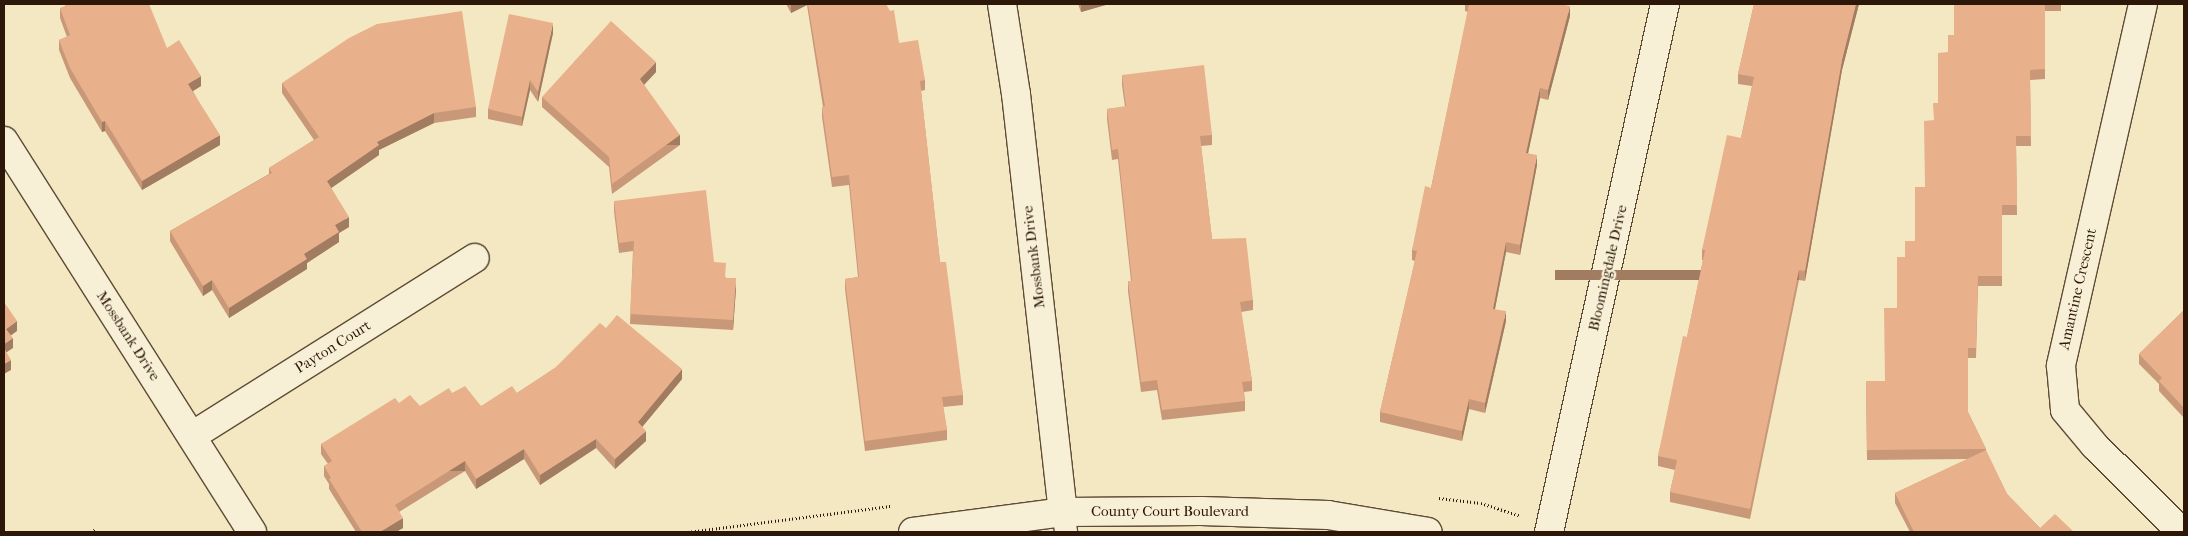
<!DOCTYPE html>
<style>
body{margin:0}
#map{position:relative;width:2188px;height:536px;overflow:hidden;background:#f3e8c1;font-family:"IM FELL French Canon",serif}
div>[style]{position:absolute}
.path>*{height:3px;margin-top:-1.5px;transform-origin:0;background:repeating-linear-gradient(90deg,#2c1708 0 1px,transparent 0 3.5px)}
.roads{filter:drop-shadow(1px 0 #5e4b36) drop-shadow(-1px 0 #5e4b36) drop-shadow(0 1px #5e4b36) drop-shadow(0 -1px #5e4b36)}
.service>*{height:22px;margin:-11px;padding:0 11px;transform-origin:11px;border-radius:11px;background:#f7f0d7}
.minor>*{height:28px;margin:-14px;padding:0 14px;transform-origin:14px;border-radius:14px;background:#f7f0d7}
.tertiary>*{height:28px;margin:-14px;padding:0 14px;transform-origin:14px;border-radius:14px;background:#f7f0d7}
.wall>*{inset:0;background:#c89878}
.shaded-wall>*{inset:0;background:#a27c61;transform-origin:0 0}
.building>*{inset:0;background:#e8b18b}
span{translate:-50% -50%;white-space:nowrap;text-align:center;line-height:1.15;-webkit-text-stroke:4.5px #f7f0d7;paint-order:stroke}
.street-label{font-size:15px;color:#2c1708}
.frame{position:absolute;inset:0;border:5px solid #2c1708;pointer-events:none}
</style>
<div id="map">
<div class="path">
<i style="left:1439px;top:498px;width:42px;rotate:6.8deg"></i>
<i style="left:1481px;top:503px;width:40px;rotate:18deg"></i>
<i style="left:91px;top:532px;width:6px;rotate:-31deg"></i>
<i style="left:688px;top:532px;width:204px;rotate:-7.3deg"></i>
</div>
<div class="roads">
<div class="service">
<i style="left:1063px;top:512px;width:20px;rotate:81deg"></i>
</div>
<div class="minor">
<i style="left:1002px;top:4px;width:91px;rotate:81.2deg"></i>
<i style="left:1016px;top:94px;width:421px;rotate:83.6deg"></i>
<i style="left:2143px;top:4px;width:371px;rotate:102.8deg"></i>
<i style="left:2061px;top:366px;width:44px;rotate:84.8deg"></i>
<i style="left:2065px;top:410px;width:47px;rotate:50.2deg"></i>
<i style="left:2095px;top:446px;width:122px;rotate:44.7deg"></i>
<i style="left:4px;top:141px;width:463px;rotate:57.6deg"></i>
<i style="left:192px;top:436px;width:334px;rotate:-32.2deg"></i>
<i style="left:1549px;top:532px;width:541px;rotate:-77.61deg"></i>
</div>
<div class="tertiary">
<i style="left:913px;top:532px;width:151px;rotate:-7.6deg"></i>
<i style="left:1063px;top:512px;width:138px;rotate:-0.4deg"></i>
<i style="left:1201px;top:511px;width:127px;rotate:1.8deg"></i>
<i style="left:1328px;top:515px;width:101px;rotate:9.6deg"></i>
</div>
</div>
<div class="wall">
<i style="clip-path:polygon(786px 4px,886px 4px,899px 43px,925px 80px,925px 90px,921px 91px,940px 262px,963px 395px,963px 405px,943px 407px,947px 430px,947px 440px,865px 451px,845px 289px,845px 279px,858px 277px,849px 185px,832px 187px,822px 117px,822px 107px,823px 107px,807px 5px,791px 13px)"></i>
<i style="clip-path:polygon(1078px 4px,1109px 4px,1081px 12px)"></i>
<i style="clip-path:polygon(1465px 4px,1560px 4px,1570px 16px,1548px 100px,1540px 98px,1528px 153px,1537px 165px,1520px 255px,1506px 252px,1495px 309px,1506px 321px,1485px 413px,1469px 409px,1462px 441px,1380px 422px,1380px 412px,1415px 261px,1412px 260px,1412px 250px,1431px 188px,1468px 12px,1465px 11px)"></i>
<i style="clip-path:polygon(1754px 4px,1859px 4px,1842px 70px,1805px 281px,1799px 280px,1750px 519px,1670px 502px,1670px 492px,1675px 470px,1658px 466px,1658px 456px,1687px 337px,1703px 260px,1702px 260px,1702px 250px,1741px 138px,1752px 86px,1738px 84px,1738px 74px)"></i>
<i style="clip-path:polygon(1954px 4px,2061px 4px,2061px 11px,2045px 11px,2045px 79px,2030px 80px,2031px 146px,2016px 146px,2017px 215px,2002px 215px,2002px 286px,1978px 286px,1976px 358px,1968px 358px,1968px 412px,1986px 449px,1986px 451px,2007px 494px,2040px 528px,2074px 532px,1910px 532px,1895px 503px,1895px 493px,1968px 459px,1867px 460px,1866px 381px,1885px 381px,1905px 257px,1915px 241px,1925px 187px,1934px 120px,1938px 103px,1948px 52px,1954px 35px)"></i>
<i style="clip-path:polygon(60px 8px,167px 48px,201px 86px,193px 91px,220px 145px,142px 190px,105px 131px,102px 132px,70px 78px,59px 50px,59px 40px,67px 37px,60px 18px)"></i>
<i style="clip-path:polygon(553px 33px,538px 102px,530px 90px,522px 126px,488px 119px,488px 109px)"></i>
<i style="clip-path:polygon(656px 72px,644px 85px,680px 145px,612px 194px,609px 167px,542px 107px,542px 97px)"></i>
<i style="clip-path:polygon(1122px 75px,1212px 135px,1212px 145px,1201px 146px,1212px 239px,1253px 300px,1253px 310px,1241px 312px,1252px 381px,1252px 391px,1244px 392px,1245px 401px,1245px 411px,1162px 420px,1157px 390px,1141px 392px,1128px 291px,1128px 281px,1131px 281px,1118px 159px,1112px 160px,1107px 119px,1107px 109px,1125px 107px,1122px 85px)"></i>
<i style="clip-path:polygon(282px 83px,476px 107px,476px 117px,434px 123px,379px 150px,379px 155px,331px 188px,349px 227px,339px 233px,339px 242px,307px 263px,307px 269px,229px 318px,212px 290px,203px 296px,170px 241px,170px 231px,269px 174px,269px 168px,314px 140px,282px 93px)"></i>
<i style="clip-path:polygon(614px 201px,714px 262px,726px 278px,736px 288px,733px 330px,630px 324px,633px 251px,619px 253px,614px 211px)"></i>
<i style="clip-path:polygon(2184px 310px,2184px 418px,2159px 391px,2159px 384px,2139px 364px,2139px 354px)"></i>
<i style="clip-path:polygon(606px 328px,682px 379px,642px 427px,646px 441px,615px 469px,596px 448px,540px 485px,524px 459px,476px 489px,465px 471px,399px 512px,403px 528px,396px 532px,356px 532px,329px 489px,329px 484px,324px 476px,324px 466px,328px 464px,321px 454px,321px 444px,399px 403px,420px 406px,452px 393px,481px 406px,517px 393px,555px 368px)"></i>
</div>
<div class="shaded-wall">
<i style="clip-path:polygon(791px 4px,807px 4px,807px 5px,791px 13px)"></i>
<i style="clip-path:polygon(1081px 4px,1109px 4px,1081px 12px)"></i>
<i style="clip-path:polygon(1856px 4px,1859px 4px,1842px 70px,1805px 281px,1805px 271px,1842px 60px)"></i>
<i style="clip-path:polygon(1570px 6px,1570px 16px,1548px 100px,1548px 90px)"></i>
<i style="clip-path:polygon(553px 23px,553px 33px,538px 102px,538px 92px)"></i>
<i style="clip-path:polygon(656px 62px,656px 72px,640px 89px,640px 79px)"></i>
<i style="clip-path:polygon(201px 76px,201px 86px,188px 94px,188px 84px)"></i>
<i style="clip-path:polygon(530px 80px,530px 90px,522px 126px,522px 117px)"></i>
<i style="clip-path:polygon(1540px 88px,1540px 98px,1526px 163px,1526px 153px)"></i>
<i style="clip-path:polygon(434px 113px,434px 123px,379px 150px,379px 155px,327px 191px,327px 181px,377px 142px)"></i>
<i style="clip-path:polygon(105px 121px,105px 131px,102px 132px,102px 122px)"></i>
<i style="clip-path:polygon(220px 135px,220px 145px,142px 190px,142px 181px)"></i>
<i style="left:680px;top:135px;width:10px;height:84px;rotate:90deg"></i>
<i style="clip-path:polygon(1537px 155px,1537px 165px,1520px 255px,1520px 245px)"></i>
<i style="clip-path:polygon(349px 217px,349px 227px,339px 233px,339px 242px,307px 263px,307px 269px,229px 318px,229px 308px,304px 254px,335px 225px)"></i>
<i style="clip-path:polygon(1506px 242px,1506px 252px,1493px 319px,1493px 309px)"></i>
<i style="left:1799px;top:270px;width:10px;height:244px;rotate:90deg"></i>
<i style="clip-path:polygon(736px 278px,736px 288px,733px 330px,733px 320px)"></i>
<i style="clip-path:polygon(212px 280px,212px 290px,203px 296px,203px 286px)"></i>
<i style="clip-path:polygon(1506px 311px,1506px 321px,1485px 413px,1485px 403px)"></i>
<i style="clip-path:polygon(17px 321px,17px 331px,6px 339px,6px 329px)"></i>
<i style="clip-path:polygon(13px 338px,13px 348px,4px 354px,4px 344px)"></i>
<i style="clip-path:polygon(11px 360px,11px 370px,4px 374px,4px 364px)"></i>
<i style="clip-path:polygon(682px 369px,682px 379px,638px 432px,638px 422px)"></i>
<i style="clip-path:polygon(1469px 399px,1469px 409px,1462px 441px,1462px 431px)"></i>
<i style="clip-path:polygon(646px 431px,646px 441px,615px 469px,615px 459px)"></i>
<i style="clip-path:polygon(596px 439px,596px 448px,540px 485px,540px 475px)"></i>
<i style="clip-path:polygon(524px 449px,524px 459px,476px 489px,476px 479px)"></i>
<i style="left:465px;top:461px;width:10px;height:83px;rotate:90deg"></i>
<i style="clip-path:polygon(403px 518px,403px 528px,396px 532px,380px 532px)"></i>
</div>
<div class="building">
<i style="clip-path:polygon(65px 4px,149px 4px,167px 48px,179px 40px,201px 76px,188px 84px,220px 135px,142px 181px,105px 121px,102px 122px,70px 68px,59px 40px,70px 35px,60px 8px,65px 6px)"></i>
<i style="clip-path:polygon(808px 4px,886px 4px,890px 11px,894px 10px,899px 43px,918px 40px,925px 80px,920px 81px,940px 262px,946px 262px,963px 395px,942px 397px,947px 430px,865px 441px,845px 279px,859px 277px,849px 175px,832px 177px,822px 107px,825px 106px)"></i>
<i style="clip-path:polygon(1469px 4px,1559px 4px,1570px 6px,1548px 90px,1540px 88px,1526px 153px,1537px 155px,1520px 245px,1506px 242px,1493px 309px,1506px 311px,1485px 403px,1469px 399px,1462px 431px,1380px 412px,1417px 251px,1412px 250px,1425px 186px,1431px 188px)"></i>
<i style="clip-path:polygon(1754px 4px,1856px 4px,1842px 60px,1805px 271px,1799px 270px,1750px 509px,1670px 492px,1677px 460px,1658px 456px,1683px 336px,1687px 337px,1705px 250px,1702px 250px,1727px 135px,1741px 138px,1754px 77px,1738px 74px)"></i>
<i style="clip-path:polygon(1954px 4px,2045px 4px,2045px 69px,2030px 70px,2031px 136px,2016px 136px,2017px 205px,2002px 205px,2002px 276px,1978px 276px,1976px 348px,1968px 348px,1968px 412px,1986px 449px,1867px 450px,1866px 381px,1885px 381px,1884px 308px,1897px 308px,1897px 257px,1905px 257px,1905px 241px,1915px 241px,1915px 187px,1925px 187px,1924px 121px,1934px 120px,1933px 103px,1938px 103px,1938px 53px,1948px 52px,1948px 35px,1954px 35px)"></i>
<i style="clip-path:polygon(462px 11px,476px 107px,434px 113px,377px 142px,379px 145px,327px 181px,349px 217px,335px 225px,339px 232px,304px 254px,307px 259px,229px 308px,212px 280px,203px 286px,170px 231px,272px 173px,269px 168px,319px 137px,282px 83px,349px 38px,377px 24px)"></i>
<i style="clip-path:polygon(509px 14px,553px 23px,538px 92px,530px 80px,522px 117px,488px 109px)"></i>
<i style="clip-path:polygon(611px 21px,656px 62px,640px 79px,680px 135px,612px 184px,609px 157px,542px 97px)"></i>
<i style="clip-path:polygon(1204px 65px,1212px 135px,1200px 136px,1212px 239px,1246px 238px,1253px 300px,1240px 302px,1252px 381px,1242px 382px,1245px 401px,1162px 410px,1157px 380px,1141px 382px,1128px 281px,1132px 281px,1118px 149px,1112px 150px,1107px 109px,1126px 106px,1122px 75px)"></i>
<i style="clip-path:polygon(706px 190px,714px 262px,726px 263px,725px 278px,736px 278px,733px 320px,630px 314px,634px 241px,619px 243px,614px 201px)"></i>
<i style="clip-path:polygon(4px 302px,17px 321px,6px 329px,13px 338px,4px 344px)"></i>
<i style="clip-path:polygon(2184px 310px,2184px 408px,2159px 381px,2162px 378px,2139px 354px)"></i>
<i style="clip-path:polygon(617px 315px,682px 369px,638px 422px,646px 431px,615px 459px,596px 439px,540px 475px,524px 449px,476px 479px,465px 461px,395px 505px,403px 518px,380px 532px,362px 532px,329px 479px,331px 478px,324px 466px,332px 461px,321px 444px,395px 398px,399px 403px,410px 395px,420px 406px,449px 388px,452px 393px,465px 386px,481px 406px,512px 386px,517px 393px,555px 368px,600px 323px,606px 328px)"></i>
<i style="clip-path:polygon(4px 348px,11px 360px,4px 364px)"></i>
<i style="clip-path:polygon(1986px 450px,2007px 494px,2040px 528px,2055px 514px,2074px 532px,1914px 532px,1895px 493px)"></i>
</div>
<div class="street-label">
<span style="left:1034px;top:257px;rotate:-97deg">Mossbank Drive</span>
<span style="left:1608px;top:268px;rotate:-77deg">Bloomingdale Drive</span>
<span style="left:2078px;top:289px;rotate:-77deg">Amantine Crescent</span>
<span style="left:128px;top:336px;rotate:57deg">Mossbank Drive</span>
<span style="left:333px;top:347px;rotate:-32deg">Payton Court</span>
<span style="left:1170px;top:512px">County Court Boulevard</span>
</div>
<div class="frame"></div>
</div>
